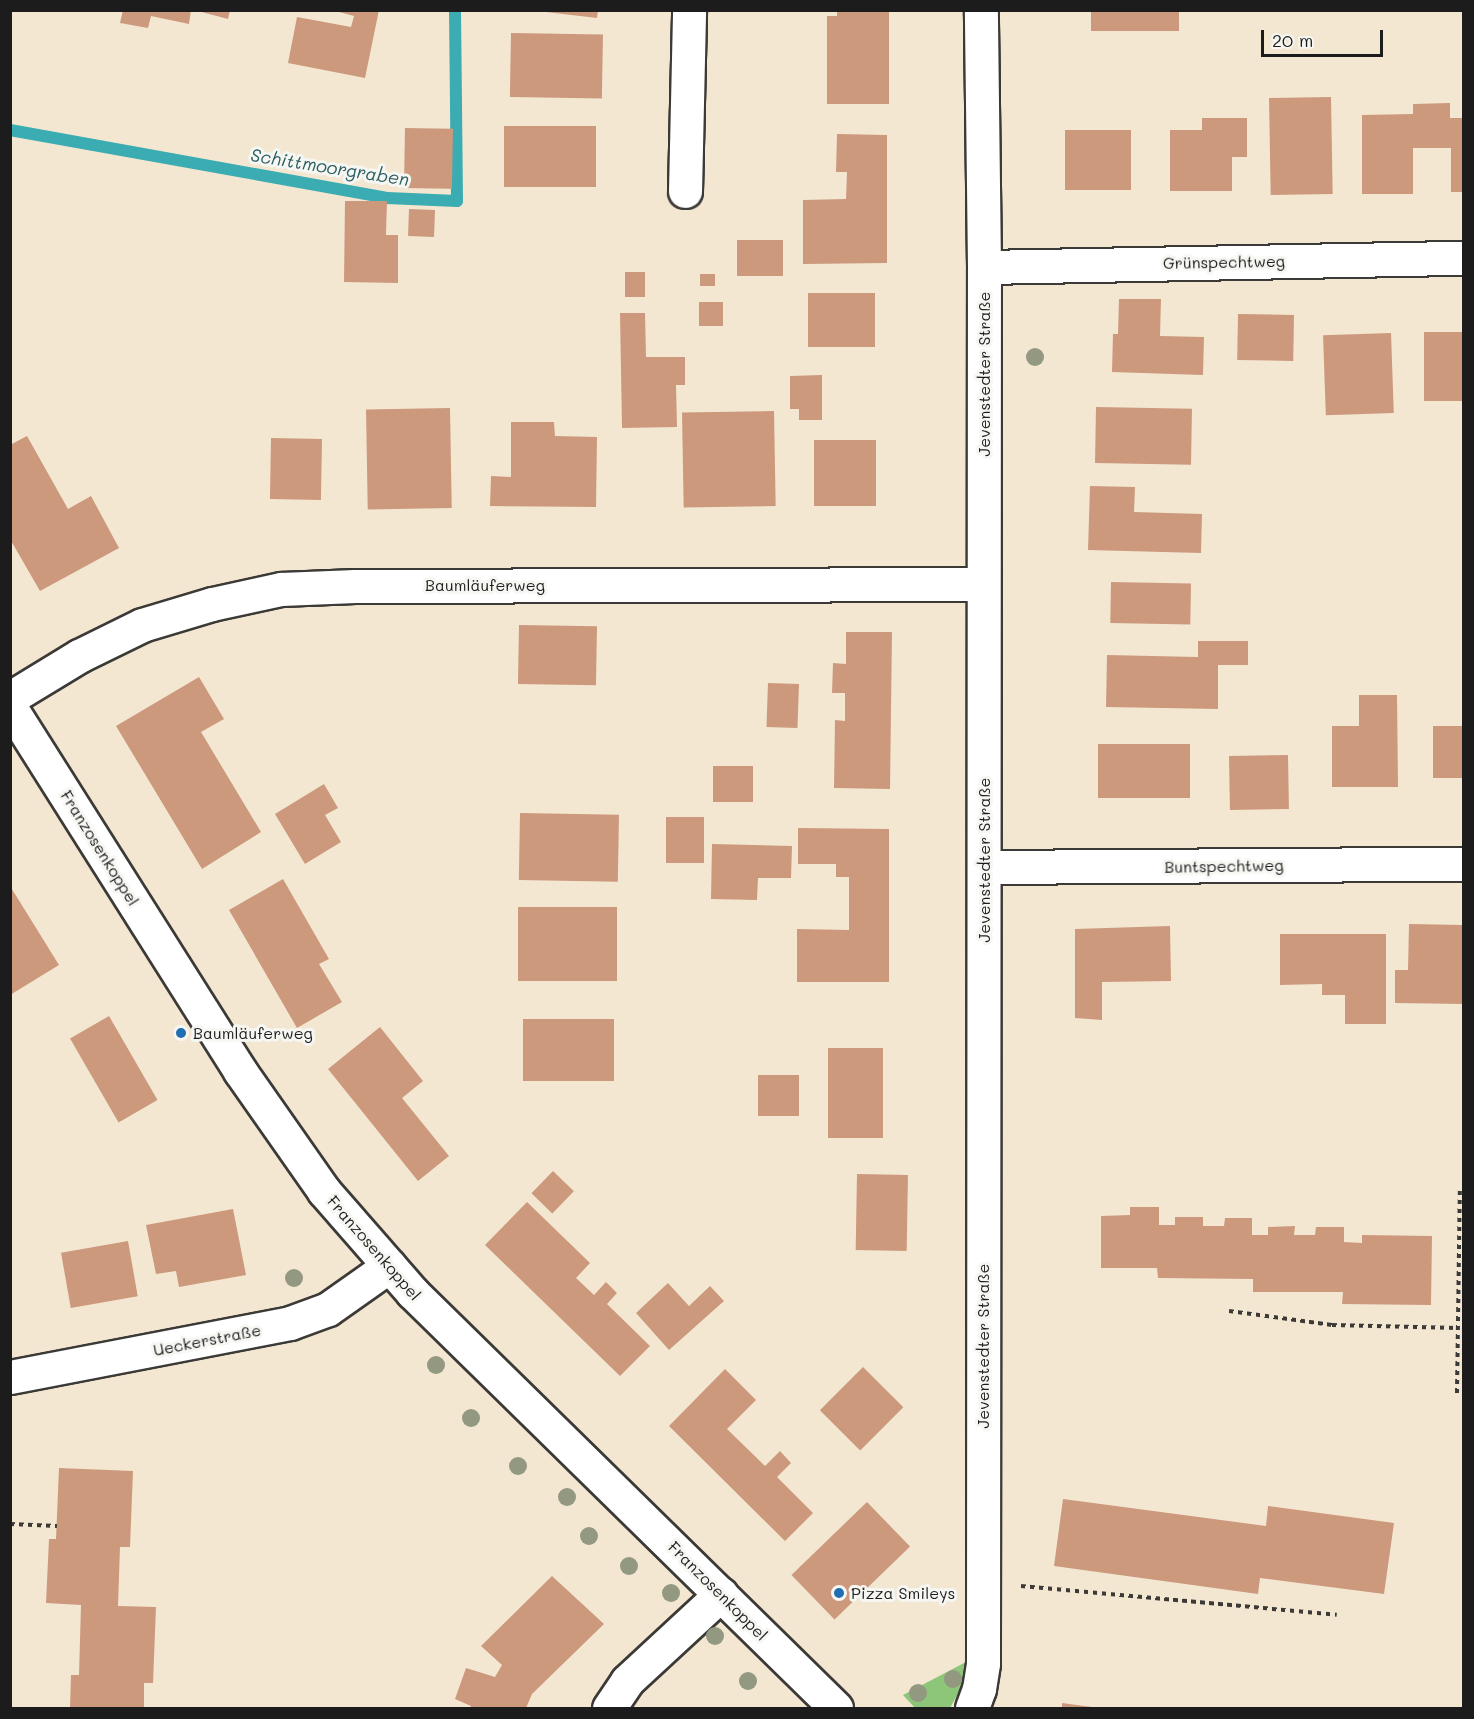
<!DOCTYPE html>
<meta charset="utf-8">
<style>
body{margin:0}
#map{position:relative;width:1474px;height:1719px;overflow:hidden;background:#f3e7d2;font-family:Mali,sans-serif}
div>[style]{position:absolute}
.green>*{inset:0;background:#8dc679}
.stream>*{height:12px;margin:-6px;padding:0 6px;transform-origin:6px;border-radius:6px;background:#3aacb2}
.building>*{inset:0;background:#cc997d;transform-origin:0 0}
.path>*{height:4px;margin-top:-2px;transform-origin:0;background:repeating-linear-gradient(90deg,#3c3a37 0 4.5px,transparent 0 9px)}
.roads{filter:drop-shadow(2px 0 #3c3a37) drop-shadow(-2px 0 #3c3a37) drop-shadow(0 2px #3c3a37) drop-shadow(0 -2px #3c3a37)}
.minor>*{height:33px;margin:-16.5px;padding:0 16.5px;transform-origin:16.5px;border-radius:16.5px;background:#fff}
.trees>*{width:18px;height:18px;margin:-9px;border-radius:50%;background:#939880}
.dots>*{width:16px;height:16px;translate:-50% -50%;box-sizing:border-box;border:3px solid #f6f6f2;border-radius:50%}
span{translate:-50% -50%;white-space:nowrap;text-align:center;line-height:1.15;-webkit-text-stroke:6px #f6f6f2;paint-order:stroke}
.street-label{font-size:16px;color:#1c1c1c}
.poi-label{font-size:16px;color:#1c1c1c}
.left{translate:0 -50%;text-align:left}
.water-label{font-size:18px;color:#2a5d60;font-style:italic}
.frame{position:absolute;inset:0;border:12px solid #1c1c1c;pointer-events:none}
.scale{position:absolute;left:1261px;top:30px;width:122px;height:27px;box-sizing:border-box;border:3px solid #1c1c1c;border-top:0;padding-left:8px;font-size:18px;line-height:21px;white-space:nowrap;color:#1c1c1c;-webkit-text-stroke:4px #f6f6f2;paint-order:stroke}
</style>
<div id="map">
<div class="green">
<i style="clip-path:polygon(966px 1662px,965px 1681px,950px 1708px,915px 1708px,903px 1695px)"></i>
</div>
<div class="stream">
<i style="left:10px;top:130px;width:383px;rotate:10.2deg"></i>
<i style="left:387px;top:198px;width:70px;rotate:2.5deg"></i>
<i style="left:457px;top:201px;width:191px;rotate:-90.6deg"></i>
</div>
<div class="building">
<i style="clip-path:polygon(123px 10px,191px 10px,189px 24px,151px 16px,148px 28px,120px 23px)"></i>
<i style="clip-path:polygon(194px 10px,230px 10px,228px 19px)"></i>
<i style="clip-path:polygon(332px 10px,379px 10px,365px 78px,288px 63px,297px 17px,351px 27px,354px 16px)"></i>
<i style="clip-path:polygon(529px 10px,598px 10px,597px 18px)"></i>
<i style="clip-path:polygon(837px 10px,889px 10px,889px 104px,827px 104px,827px 16px,837px 16px)"></i>
<i style="left:1091px;top:10px;width:88px;height:21px"></i>
<i style="left:511px;top:33px;width:92px;height:64px;rotate:1deg"></i>
<i style="left:1331px;top:97px;width:97px;height:62px;rotate:89deg"></i>
<i style="clip-path:polygon(1450px 103px,1450px 118px,1464px 118px,1464px 192px,1451px 192px,1451px 148px,1413px 148px,1413px 194px,1362px 194px,1362px 115px,1413px 114px,1413px 104px)"></i>
<i style="clip-path:polygon(1202px 118px,1247px 118px,1247px 157px,1232px 157px,1232px 191px,1170px 191px,1170px 130px,1202px 130px)"></i>
<i style="left:596px;top:126px;width:61px;height:92px;rotate:90deg"></i>
<i style="left:405px;top:128px;width:48px;height:60px;rotate:1deg"></i>
<i style="left:1131px;top:130px;width:60px;height:66px;rotate:90deg"></i>
<i style="clip-path:polygon(837px 134px,887px 135px,887px 263px,803px 264px,803px 200px,846px 199px,847px 172px,836px 172px)"></i>
<i style="clip-path:polygon(345px 201px,387px 201px,386px 235px,398px 235px,398px 283px,344px 282px)"></i>
<i style="left:409px;top:209px;width:26px;height:27px;rotate:2deg"></i>
<i style="left:737px;top:240px;width:46px;height:36px"></i>
<i style="left:625px;top:272px;width:20px;height:25px"></i>
<i style="left:700px;top:274px;width:15px;height:12px"></i>
<i style="left:808px;top:293px;width:67px;height:54px"></i>
<i style="clip-path:polygon(1119px 299px,1161px 299px,1160px 336px,1204px 337px,1203px 375px,1112px 372px,1113px 334px,1118px 334px)"></i>
<i style="left:699px;top:302px;width:24px;height:24px"></i>
<i style="clip-path:polygon(620px 313px,645px 313px,646px 357px,685px 357px,685px 385px,676px 385px,677px 427px,622px 428px)"></i>
<i style="left:1294px;top:315px;width:46px;height:56px;rotate:91deg"></i>
<i style="left:1464px;top:332px;width:69px;height:40px;rotate:90deg"></i>
<i style="left:1391px;top:333px;width:80px;height:68px;rotate:88deg"></i>
<i style="clip-path:polygon(822px 375px,822px 420px,799px 420px,799px 409px,790px 409px,790px 376px)"></i>
<i style="left:1096px;top:407px;width:96px;height:56px;rotate:1deg"></i>
<i style="left:450px;top:408px;width:100px;height:84px;rotate:89deg"></i>
<i style="left:774px;top:411px;width:95px;height:92px;rotate:89deg"></i>
<i style="clip-path:polygon(511px 422px,554px 422px,555px 436px,597px 437px,596px 507px,490px 506px,491px 476px,511px 477px)"></i>
<i style="clip-path:polygon(27px 436px,68px 509px,91px 496px,119px 548px,40px 591px,10px 539px,10px 445px)"></i>
<i style="left:271px;top:438px;width:51px;height:61px;rotate:1deg"></i>
<i style="left:814px;top:440px;width:62px;height:66px"></i>
<i style="clip-path:polygon(1090px 486px,1135px 487px,1134px 512px,1202px 514px,1201px 553px,1088px 550px)"></i>
<i style="left:1111px;top:582px;width:80px;height:41px;rotate:1deg"></i>
<i style="left:519px;top:625px;width:78px;height:59px;rotate:1deg"></i>
<i style="clip-path:polygon(846px 632px,892px 632px,890px 789px,834px 788px,835px 720px,845px 721px,845px 693px,832px 693px,833px 663px,846px 664px)"></i>
<i style="clip-path:polygon(1198px 641px,1248px 641px,1248px 665px,1218px 665px,1218px 709px,1106px 707px,1107px 655px,1198px 657px)"></i>
<i style="clip-path:polygon(199px 677px,224px 719px,201px 732px,261px 832px,202px 869px,116px 726px)"></i>
<i style="left:768px;top:683px;width:31px;height:44px;rotate:2deg"></i>
<i style="clip-path:polygon(1359px 695px,1397px 695px,1398px 787px,1332px 787px,1332px 726px,1359px 726px)"></i>
<i style="left:1433px;top:726px;width:31px;height:52px"></i>
<i style="left:1098px;top:744px;width:92px;height:54px"></i>
<i style="left:1288px;top:755px;width:54px;height:59px;rotate:89deg"></i>
<i style="left:713px;top:766px;width:40px;height:36px"></i>
<i style="clip-path:polygon(324px 784px,338px 808px,325px 815px,341px 842px,305px 864px,275px 814px)"></i>
<i style="left:520px;top:813px;width:99px;height:67px;rotate:1deg"></i>
<i style="left:666px;top:817px;width:38px;height:46px"></i>
<i style="clip-path:polygon(798px 828px,889px 829px,889px 982px,797px 982px,797px 929px,849px 930px,849px 877px,836px 877px,836px 864px,798px 864px)"></i>
<i style="clip-path:polygon(712px 844px,792px 846px,791px 878px,758px 878px,757px 900px,711px 899px)"></i>
<i style="clip-path:polygon(283px 879px,329px 959px,319px 964px,342px 1002px,297px 1028px,229px 910px)"></i>
<i style="clip-path:polygon(10px 886px,59px 965px,10px 995px)"></i>
<i style="left:518px;top:907px;width:99px;height:74px"></i>
<i style="clip-path:polygon(1409px 924px,1464px 925px,1464px 1004px,1395px 1003px,1395px 970px,1408px 970px)"></i>
<i style="clip-path:polygon(1170px 926px,1171px 981px,1102px 982px,1102px 1020px,1075px 1018px,1075px 929px)"></i>
<i style="clip-path:polygon(1280px 934px,1386px 934px,1386px 1024px,1345px 1024px,1345px 995px,1322px 995px,1322px 984px,1280px 985px)"></i>
<i style="left:109px;top:1016px;width:97px;height:45px;rotate:60deg"></i>
<i style="left:523px;top:1019px;width:91px;height:62px"></i>
<i style="clip-path:polygon(380px 1027px,423px 1081px,402px 1098px,449px 1156px,418px 1181px,328px 1069px)"></i>
<i style="left:828px;top:1048px;width:55px;height:90px"></i>
<i style="left:758px;top:1075px;width:41px;height:41px"></i>
<i style="left:553px;top:1171px;width:29px;height:31px;rotate:44deg"></i>
<i style="left:857px;top:1174px;width:51px;height:76px;rotate:1deg"></i>
<i style="clip-path:polygon(527px 1202px,590px 1263px,576px 1278px,594px 1295px,606px 1282px,617px 1293px,607px 1304px,650px 1346px,620px 1376px,485px 1245px)"></i>
<i style="clip-path:polygon(1130px 1207px,1159px 1207px,1159px 1225px,1175px 1225px,1175px 1217px,1203px 1217px,1203px 1226px,1224px 1226px,1225px 1218px,1252px 1218px,1252px 1235px,1268px 1235px,1268px 1227px,1295px 1226px,1294px 1235px,1315px 1235px,1316px 1227px,1344px 1227px,1344px 1242px,1362px 1243px,1362px 1235px,1432px 1236px,1431px 1305px,1342px 1304px,1343px 1292px,1253px 1292px,1253px 1279px,1158px 1278px,1157px 1268px,1101px 1268px,1101px 1216px,1130px 1215px)"></i>
<i style="clip-path:polygon(233px 1209px,246px 1275px,179px 1287px,176px 1271px,156px 1274px,146px 1225px)"></i>
<i style="left:128px;top:1241px;width:56px;height:68px;rotate:80deg"></i>
<i style="clip-path:polygon(668px 1283px,689px 1306px,710px 1286px,724px 1301px,669px 1350px,636px 1313px)"></i>
<i style="left:863px;top:1367px;width:57px;height:61px;rotate:45deg"></i>
<i style="clip-path:polygon(725px 1369px,756px 1400px,727px 1429px,765px 1466px,780px 1451px,791px 1463px,777px 1477px,813px 1513px,785px 1541px,669px 1426px)"></i>
<i style="clip-path:polygon(59px 1468px,133px 1471px,130px 1547px,120px 1547px,118px 1606px,156px 1607px,153px 1683px,144px 1683px,144px 1708px,70px 1708px,71px 1675px,79px 1675px,81px 1605px,46px 1603px,49px 1539px,56px 1539px)"></i>
<i style="clip-path:polygon(1063px 1499px,1266px 1526px,1268px 1506px,1394px 1523px,1384px 1594px,1260px 1578px,1258px 1594px,1054px 1566px)"></i>
<i style="left:867px;top:1502px;width:62px;height:105px;rotate:46deg"></i>
<i style="clip-path:polygon(552px 1576px,604px 1624px,532px 1694px,526px 1708px,470px 1708px,471px 1706px,455px 1699px,466px 1668px,495px 1677px,502px 1665px,481px 1646px)"></i>
<i style="clip-path:polygon(1062px 1703px,1092px 1707px,1091px 1708px,1062px 1708px)"></i>
</div>
<div class="path">
<i style="left:1229px;top:1311px;width:104px;rotate:7.7deg"></i>
<i style="left:1332px;top:1325px;width:126px;rotate:1.4deg"></i>
<i style="left:1457px;top:1393px;width:205px;rotate:-89.2deg"></i>
<i style="left:10px;top:1524px;width:47px;rotate:2.4deg"></i>
<i style="left:1021px;top:1586px;width:317px;rotate:5.2deg"></i>
</div>
<div class="roads">
<div class="minor">
<i style="left:685px;top:191px;width:181px;rotate:-88.7deg"></i>
<i style="left:984px;top:267px;width:480px;rotate:-1.1deg"></i>
<i style="left:10px;top:698px;width:81px;rotate:-31.3deg"></i>
<i style="left:79px;top:656px;width:70px;rotate:-26.2deg"></i>
<i style="left:142px;top:625px;width:73px;rotate:-16.7deg"></i>
<i style="left:212px;top:604px;width:71px;rotate:-12.3deg"></i>
<i style="left:281px;top:589px;width:74px;rotate:-2.3deg"></i>
<i style="left:355px;top:586px;width:628px;rotate:-0.18deg"></i>
<i style="left:10px;top:707px;width:431px;rotate:57.7deg"></i>
<i style="left:240px;top:1071px;width:146px;rotate:55deg"></i>
<i style="left:324px;top:1191px;width:134px;rotate:48.9deg"></i>
<i style="left:412px;top:1292px;width:594px;rotate:44.45deg"></i>
<i style="left:984px;top:867px;width:480px;rotate:-0.4deg"></i>
<i style="left:10px;top:1377px;width:285px;rotate:-10.9deg"></i>
<i style="left:290px;top:1323px;width:40px;rotate:-20.2deg"></i>
<i style="left:328px;top:1309px;width:75px;rotate:-35.2deg"></i>
<i style="left:609px;top:1708px;width:32px;rotate:-56deg"></i>
<i style="left:627px;top:1681px;width:128px;rotate:-42.8deg"></i>
<i style="left:972px;top:1708px;width:20px;rotate:-70deg"></i>
<i style="left:979px;top:1689px;width:26px;rotate:-81deg"></i>
<i style="left:983px;top:1663px;width:1396px;rotate:-89.96deg"></i>
<i style="left:984px;top:267px;width:257px;rotate:-90.7deg"></i>
</div>
</div>
<div class="trees">
<i style="left:1035px;top:357px"></i>
<i style="left:294px;top:1278px"></i>
<i style="left:436px;top:1365px"></i>
<i style="left:471px;top:1418px"></i>
<i style="left:518px;top:1466px"></i>
<i style="left:567px;top:1497px"></i>
<i style="left:589px;top:1536px"></i>
<i style="left:629px;top:1566px"></i>
<i style="left:671px;top:1593px"></i>
<i style="left:715px;top:1636px"></i>
<i style="left:953px;top:1679px"></i>
<i style="left:748px;top:1681px"></i>
<i style="left:918px;top:1693px"></i>
</div>
<div class="dots">
<i style="left:181px;top:1033px;background:#1f6fb2"></i>
<i style="left:839px;top:1593px;background:#1f6fb2"></i>
</div>
<div class="street-label">
<span style="left:1224px;top:262px;rotate:-1deg">Grünspechtweg</span>
<span style="left:984px;top:374px;rotate:-90deg">Jevenstedter Straße</span>
<span style="left:485px;top:585px">Baumläuferweg</span>
<span style="left:100px;top:848px;rotate:58deg">Franzosenkoppel</span>
<span style="left:984px;top:860px;rotate:-90deg">Jevenstedter Straße</span>
<span style="left:1224px;top:866px;rotate:-1deg">Buntspechtweg</span>
<span style="left:374px;top:1248px;rotate:49deg">Franzosenkoppel</span>
<span style="left:207px;top:1340px;rotate:-11deg">Ueckerstraße</span>
<span style="left:983px;top:1346px;rotate:-90deg">Jevenstedter Straße</span>
<span style="left:718px;top:1591px;rotate:45deg">Franzosenkoppel</span>
</div>
<div class="poi-label">
<span class="left" style="left:193px;top:1033px">Baumläuferweg</span>
<span class="left" style="left:851px;top:1593px">Pizza Smileys</span>
</div>
<div class="water-label">
<span style="left:330px;top:167px;rotate:9deg">Schittmoorgraben</span>
</div>
<div class="frame"></div>
<div class="scale">20 m</div>
</div>
